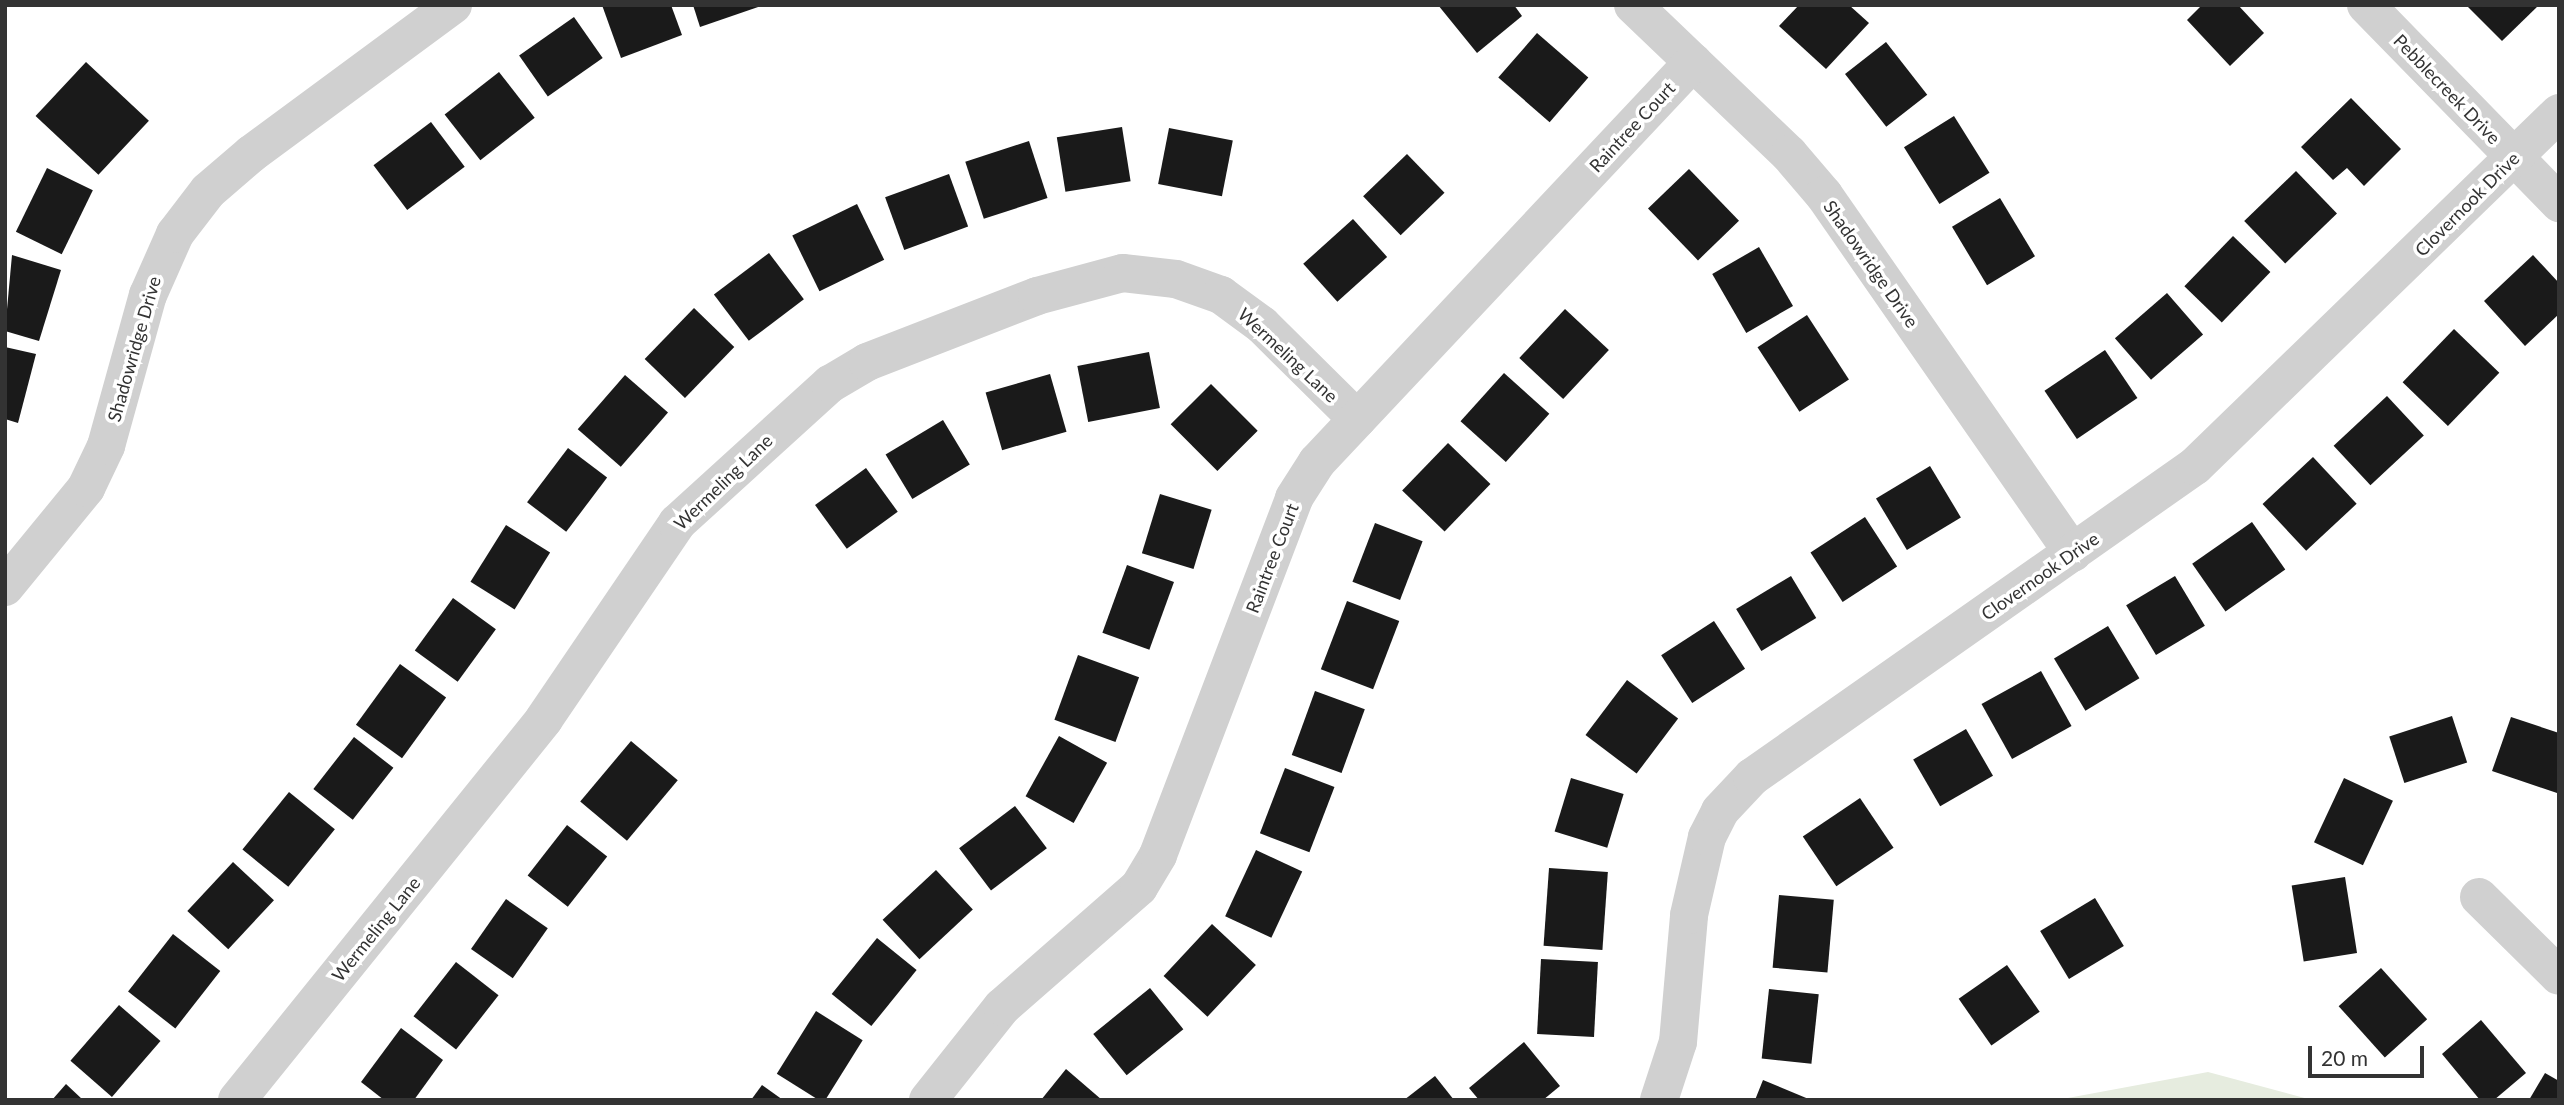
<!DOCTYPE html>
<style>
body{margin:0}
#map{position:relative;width:2564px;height:1105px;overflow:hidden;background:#fff;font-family:Lato,sans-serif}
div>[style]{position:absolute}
.green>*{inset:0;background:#e6ecdf}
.building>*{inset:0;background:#1a1a1a;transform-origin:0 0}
.street>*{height:38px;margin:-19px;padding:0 19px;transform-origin:19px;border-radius:19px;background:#d0d0d0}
span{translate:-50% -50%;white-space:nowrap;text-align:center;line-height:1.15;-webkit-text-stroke:7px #fff;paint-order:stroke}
.street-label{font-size:18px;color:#333}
.frame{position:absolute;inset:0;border:7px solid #333;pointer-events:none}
.scale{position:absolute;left:2308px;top:1046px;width:116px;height:32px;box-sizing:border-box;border:4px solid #333;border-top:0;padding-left:9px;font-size:21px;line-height:24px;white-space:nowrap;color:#333;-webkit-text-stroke:5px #fff;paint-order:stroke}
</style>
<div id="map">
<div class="green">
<i style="clip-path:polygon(2208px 1072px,2312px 1100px,2057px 1100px)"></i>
</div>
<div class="building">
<i style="clip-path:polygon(602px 5px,671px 5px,682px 35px,621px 58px)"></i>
<i style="clip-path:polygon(693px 5px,760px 5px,761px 6px,700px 27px)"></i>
<i style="clip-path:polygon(1438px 5px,1514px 5px,1522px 16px,1477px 53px)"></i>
<i style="clip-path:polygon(1799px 5px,1849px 5px,1869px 23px,1826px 69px,1779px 26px)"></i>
<i style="clip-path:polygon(2202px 5px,2238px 5px,2264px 33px,2230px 66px,2187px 20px)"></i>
<i style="clip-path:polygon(2466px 5px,2539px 5px,2502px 41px)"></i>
<i style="left:574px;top:17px;width:50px;height:67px;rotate:55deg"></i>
<i style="left:1537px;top:33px;width:68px;height:59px;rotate:41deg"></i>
<i style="left:1886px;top:42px;width:67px;height:52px;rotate:52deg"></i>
<i style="left:86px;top:62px;width:86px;height:74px;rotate:43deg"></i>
<i style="left:499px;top:72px;width:58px;height:69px;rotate:52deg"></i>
<i style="clip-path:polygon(2351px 98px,2401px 149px,2364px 186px,2347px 168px,2333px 180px,2301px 147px)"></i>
<i style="left:1954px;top:116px;width:67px;height:59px;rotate:58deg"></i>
<i style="left:431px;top:122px;width:56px;height:72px;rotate:53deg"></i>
<i style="left:1122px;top:127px;width:55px;height:66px;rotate:81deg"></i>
<i style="left:1169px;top:128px;width:65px;height:57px;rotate:11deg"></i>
<i style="left:1029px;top:141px;width:60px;height:67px;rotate:72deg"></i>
<i style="left:1407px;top:154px;width:54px;height:61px;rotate:46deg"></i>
<i style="left:47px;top:168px;width:51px;height:71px;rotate:26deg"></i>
<i style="left:1689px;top:169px;width:72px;height:57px;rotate:46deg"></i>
<i style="left:2296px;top:171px;width:59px;height:72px;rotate:46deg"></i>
<i style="left:949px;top:174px;width:56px;height:68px;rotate:70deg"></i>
<i style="left:2000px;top:198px;width:68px;height:56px;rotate:59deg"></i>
<i style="left:857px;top:204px;width:62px;height:72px;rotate:64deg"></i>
<i style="left:1353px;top:219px;width:51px;height:67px;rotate:48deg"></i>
<i style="left:2233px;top:236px;width:52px;height:70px;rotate:44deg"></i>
<i style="left:1759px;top:247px;width:68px;height:54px;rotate:60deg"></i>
<i style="left:769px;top:253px;width:58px;height:69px;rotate:53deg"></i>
<i style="clip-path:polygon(12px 255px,61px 270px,39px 341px,5px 331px)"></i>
<i style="clip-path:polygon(2533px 255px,2559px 283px,2559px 314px,2525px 346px,2484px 301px)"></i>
<i style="left:2167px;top:293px;width:55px;height:69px;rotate:49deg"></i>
<i style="left:694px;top:308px;width:56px;height:71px;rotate:44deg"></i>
<i style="left:1565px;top:309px;width:60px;height:67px;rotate:43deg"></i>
<i style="left:1807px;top:315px;width:77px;height:59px;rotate:57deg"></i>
<i style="left:2454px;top:329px;width:63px;height:74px;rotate:44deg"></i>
<i style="clip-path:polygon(5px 347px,36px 354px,18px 423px,5px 419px)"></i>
<i style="left:2105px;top:350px;width:58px;height:73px;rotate:56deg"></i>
<i style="left:1149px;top:352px;width:57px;height:73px;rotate:79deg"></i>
<i style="left:1504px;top:373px;width:61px;height:65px;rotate:42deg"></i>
<i style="left:1050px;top:374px;width:60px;height:67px;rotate:74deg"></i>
<i style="left:625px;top:375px;width:57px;height:72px;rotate:41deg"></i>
<i style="left:1211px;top:384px;width:66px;height:57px;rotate:45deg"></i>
<i style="left:2387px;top:396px;width:54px;height:73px;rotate:47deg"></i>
<i style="left:943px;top:420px;width:52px;height:67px;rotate:59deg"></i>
<i style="left:1448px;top:443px;width:59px;height:66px;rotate:44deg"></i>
<i style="left:568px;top:448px;width:49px;height:68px;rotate:37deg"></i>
<i style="left:2313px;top:457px;width:64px;height:69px;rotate:47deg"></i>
<i style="left:1930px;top:466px;width:60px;height:63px;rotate:59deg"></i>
<i style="left:866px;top:468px;width:54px;height:63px;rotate:54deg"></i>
<i style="left:1160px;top:494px;width:54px;height:62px;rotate:17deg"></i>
<i style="left:1865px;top:517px;width:59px;height:65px;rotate:57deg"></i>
<i style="left:2252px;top:522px;width:58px;height:73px;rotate:55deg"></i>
<i style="left:1375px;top:523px;width:51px;height:63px;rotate:21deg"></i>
<i style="left:506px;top:525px;width:52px;height:67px;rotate:32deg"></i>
<i style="left:1127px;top:565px;width:50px;height:72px;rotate:20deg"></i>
<i style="left:1791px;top:576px;width:49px;height:64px;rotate:59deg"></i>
<i style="left:2175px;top:576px;width:58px;height:57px;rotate:59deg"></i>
<i style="left:453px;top:598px;width:53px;height:65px;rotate:36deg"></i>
<i style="left:1347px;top:601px;width:56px;height:73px;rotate:21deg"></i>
<i style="left:1714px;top:621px;width:57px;height:63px;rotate:57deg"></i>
<i style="left:2108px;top:626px;width:61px;height:63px;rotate:59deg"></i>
<i style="left:1078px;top:655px;width:65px;height:69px;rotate:20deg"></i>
<i style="left:400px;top:664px;width:57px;height:75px;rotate:36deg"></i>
<i style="left:2041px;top:671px;width:63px;height:68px;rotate:61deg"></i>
<i style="left:1627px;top:680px;width:64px;height:69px;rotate:37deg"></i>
<i style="left:1315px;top:691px;width:53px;height:68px;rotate:20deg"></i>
<i style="left:2452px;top:716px;width:49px;height:66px;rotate:72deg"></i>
<i style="clip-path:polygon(2511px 717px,2559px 733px,2557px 793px,2492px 771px)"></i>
<i style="left:1966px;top:729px;width:54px;height:61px;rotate:60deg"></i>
<i style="left:1059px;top:736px;width:55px;height:69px;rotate:29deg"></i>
<i style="left:354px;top:737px;width:50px;height:66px;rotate:38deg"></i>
<i style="left:631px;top:741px;width:61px;height:79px;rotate:40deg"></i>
<i style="left:1285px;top:768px;width:53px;height:70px;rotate:21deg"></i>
<i style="left:1571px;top:778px;width:55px;height:56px;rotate:17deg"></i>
<i style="left:2344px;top:778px;width:54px;height:71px;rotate:25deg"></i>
<i style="left:289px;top:792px;width:59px;height:74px;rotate:39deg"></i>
<i style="left:1860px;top:798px;width:60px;height:69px;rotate:56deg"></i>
<i style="left:1015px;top:806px;width:53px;height:70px;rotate:53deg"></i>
<i style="left:567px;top:825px;width:51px;height:64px;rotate:38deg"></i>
<i style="left:1256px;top:850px;width:51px;height:73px;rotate:25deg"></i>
<i style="left:233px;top:862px;width:56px;height:67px;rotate:43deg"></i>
<i style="left:1549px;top:868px;width:59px;height:78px;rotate:4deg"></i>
<i style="left:936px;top:870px;width:54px;height:73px;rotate:47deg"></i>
<i style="left:2345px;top:877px;width:77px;height:54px;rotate:81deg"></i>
<i style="left:1779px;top:895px;width:55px;height:73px;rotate:5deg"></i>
<i style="left:2095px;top:898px;width:56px;height:64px;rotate:59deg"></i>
<i style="left:506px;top:899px;width:51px;height:61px;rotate:35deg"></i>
<i style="left:1212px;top:924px;width:60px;height:71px;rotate:43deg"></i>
<i style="left:173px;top:934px;width:60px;height:73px;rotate:38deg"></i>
<i style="left:877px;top:938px;width:51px;height:72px;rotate:39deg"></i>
<i style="left:1541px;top:959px;width:57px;height:75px;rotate:3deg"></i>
<i style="left:456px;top:962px;width:54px;height:69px;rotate:38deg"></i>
<i style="left:2007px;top:965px;width:57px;height:59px;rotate:55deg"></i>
<i style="left:2381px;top:968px;width:69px;height:57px;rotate:48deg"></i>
<i style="left:1150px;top:988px;width:53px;height:73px;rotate:51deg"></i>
<i style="left:1769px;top:989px;width:50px;height:70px;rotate:6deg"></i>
<i style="left:119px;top:1005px;width:55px;height:74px;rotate:41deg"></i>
<i style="left:816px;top:1011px;width:55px;height:74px;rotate:32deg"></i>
<i style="clip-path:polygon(2481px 1020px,2526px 1073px,2494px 1100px,2480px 1100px,2442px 1054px)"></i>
<i style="clip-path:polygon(401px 1028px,443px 1060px,414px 1100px,384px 1100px,361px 1082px)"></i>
<i style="clip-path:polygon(1524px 1042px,1560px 1086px,1543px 1100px,1479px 1100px,1469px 1088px)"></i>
<i style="clip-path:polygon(1066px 1069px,1102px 1100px,1041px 1100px)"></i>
<i style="clip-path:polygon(2545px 1073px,2559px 1081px,2559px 1100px,2529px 1100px)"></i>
<i style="clip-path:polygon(1435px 1076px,1454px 1100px,1404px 1100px)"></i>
<i style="clip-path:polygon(1763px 1080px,1811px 1100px,1755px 1100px)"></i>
<i style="clip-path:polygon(66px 1084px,83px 1100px,52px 1100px)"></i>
<i style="clip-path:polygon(762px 1085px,783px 1100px,751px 1100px)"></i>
</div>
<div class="street">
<i style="left:1633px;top:5px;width:216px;rotate:43.7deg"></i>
<i style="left:1789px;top:154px;width:54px;rotate:49.5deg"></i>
<i style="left:1824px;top:195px;width:436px;rotate:55.2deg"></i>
<i style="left:2366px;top:5px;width:277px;rotate:45.7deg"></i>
<i style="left:5px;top:587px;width:128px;rotate:-50.7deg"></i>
<i style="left:86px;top:488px;width:47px;rotate:-64.5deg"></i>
<i style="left:106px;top:446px;width:157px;rotate:-74.5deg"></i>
<i style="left:148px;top:295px;width:67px;rotate:-66.1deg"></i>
<i style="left:175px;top:234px;width:54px;rotate:-52.5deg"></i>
<i style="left:208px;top:191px;width:57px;rotate:-40.7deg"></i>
<i style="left:251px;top:154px;width:251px;rotate:-36.4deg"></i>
<i style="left:2479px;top:897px;width:112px;rotate:44.6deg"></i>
<i style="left:237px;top:1100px;width:489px;rotate:-51.1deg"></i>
<i style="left:544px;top:719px;width:237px;rotate:-55.8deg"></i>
<i style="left:677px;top:523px;width:207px;rotate:-42.3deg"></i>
<i style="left:830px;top:384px;width:43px;rotate:-30.7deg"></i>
<i style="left:867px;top:362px;width:182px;rotate:-21.2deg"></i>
<i style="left:1037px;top:296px;width:89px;rotate:-15deg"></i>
<i style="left:1123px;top:273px;width:53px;rotate:6.5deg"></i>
<i style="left:1176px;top:279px;width:48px;rotate:19.6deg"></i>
<i style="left:1221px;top:295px;width:51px;rotate:36.2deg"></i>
<i style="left:1262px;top:325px;width:134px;rotate:44.7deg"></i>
<i style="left:928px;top:1100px;width:119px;rotate:-51.5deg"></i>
<i style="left:1002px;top:1007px;width:182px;rotate:-41.2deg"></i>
<i style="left:1139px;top:887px;width:37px;rotate:-59deg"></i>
<i style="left:1158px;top:855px;width:382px;rotate:-69.1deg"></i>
<i style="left:1294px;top:498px;width:43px;rotate:-57.4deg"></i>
<i style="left:1317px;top:462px;width:549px;rotate:-46.77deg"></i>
<i style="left:1659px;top:1100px;width:61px;rotate:-71.9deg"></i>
<i style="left:1678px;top:1042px;width:127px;rotate:-85deg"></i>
<i style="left:1689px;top:915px;width:80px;rotate:-77deg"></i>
<i style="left:1707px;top:837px;width:29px;rotate:-63deg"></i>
<i style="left:1720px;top:811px;width:47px;rotate:-46.7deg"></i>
<i style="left:1752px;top:777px;width:541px;rotate:-35.07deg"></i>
<i style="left:2195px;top:466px;width:507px;rotate:-44.12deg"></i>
</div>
<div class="street-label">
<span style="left:2447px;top:89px;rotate:46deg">Pebblecreek Drive</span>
<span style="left:1632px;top:127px;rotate:-47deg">Raintree Court</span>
<span style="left:2467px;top:204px;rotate:-45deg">Clovernook Drive</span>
<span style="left:1871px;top:264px;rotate:55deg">Shadowridge Drive</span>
<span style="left:134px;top:349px;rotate:-74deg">Shadowridge Drive</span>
<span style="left:1288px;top:355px;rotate:43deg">Wermeling Lane</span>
<span style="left:723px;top:482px;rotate:-44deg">Wermeling Lane</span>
<span style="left:1272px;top:558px;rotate:-69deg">Raintree Court</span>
<span style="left:2040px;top:576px;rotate:-35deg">Clovernook Drive</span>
<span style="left:376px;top:929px;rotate:-51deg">Wermeling Lane</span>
</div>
<div class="frame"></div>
<div class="scale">20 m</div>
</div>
